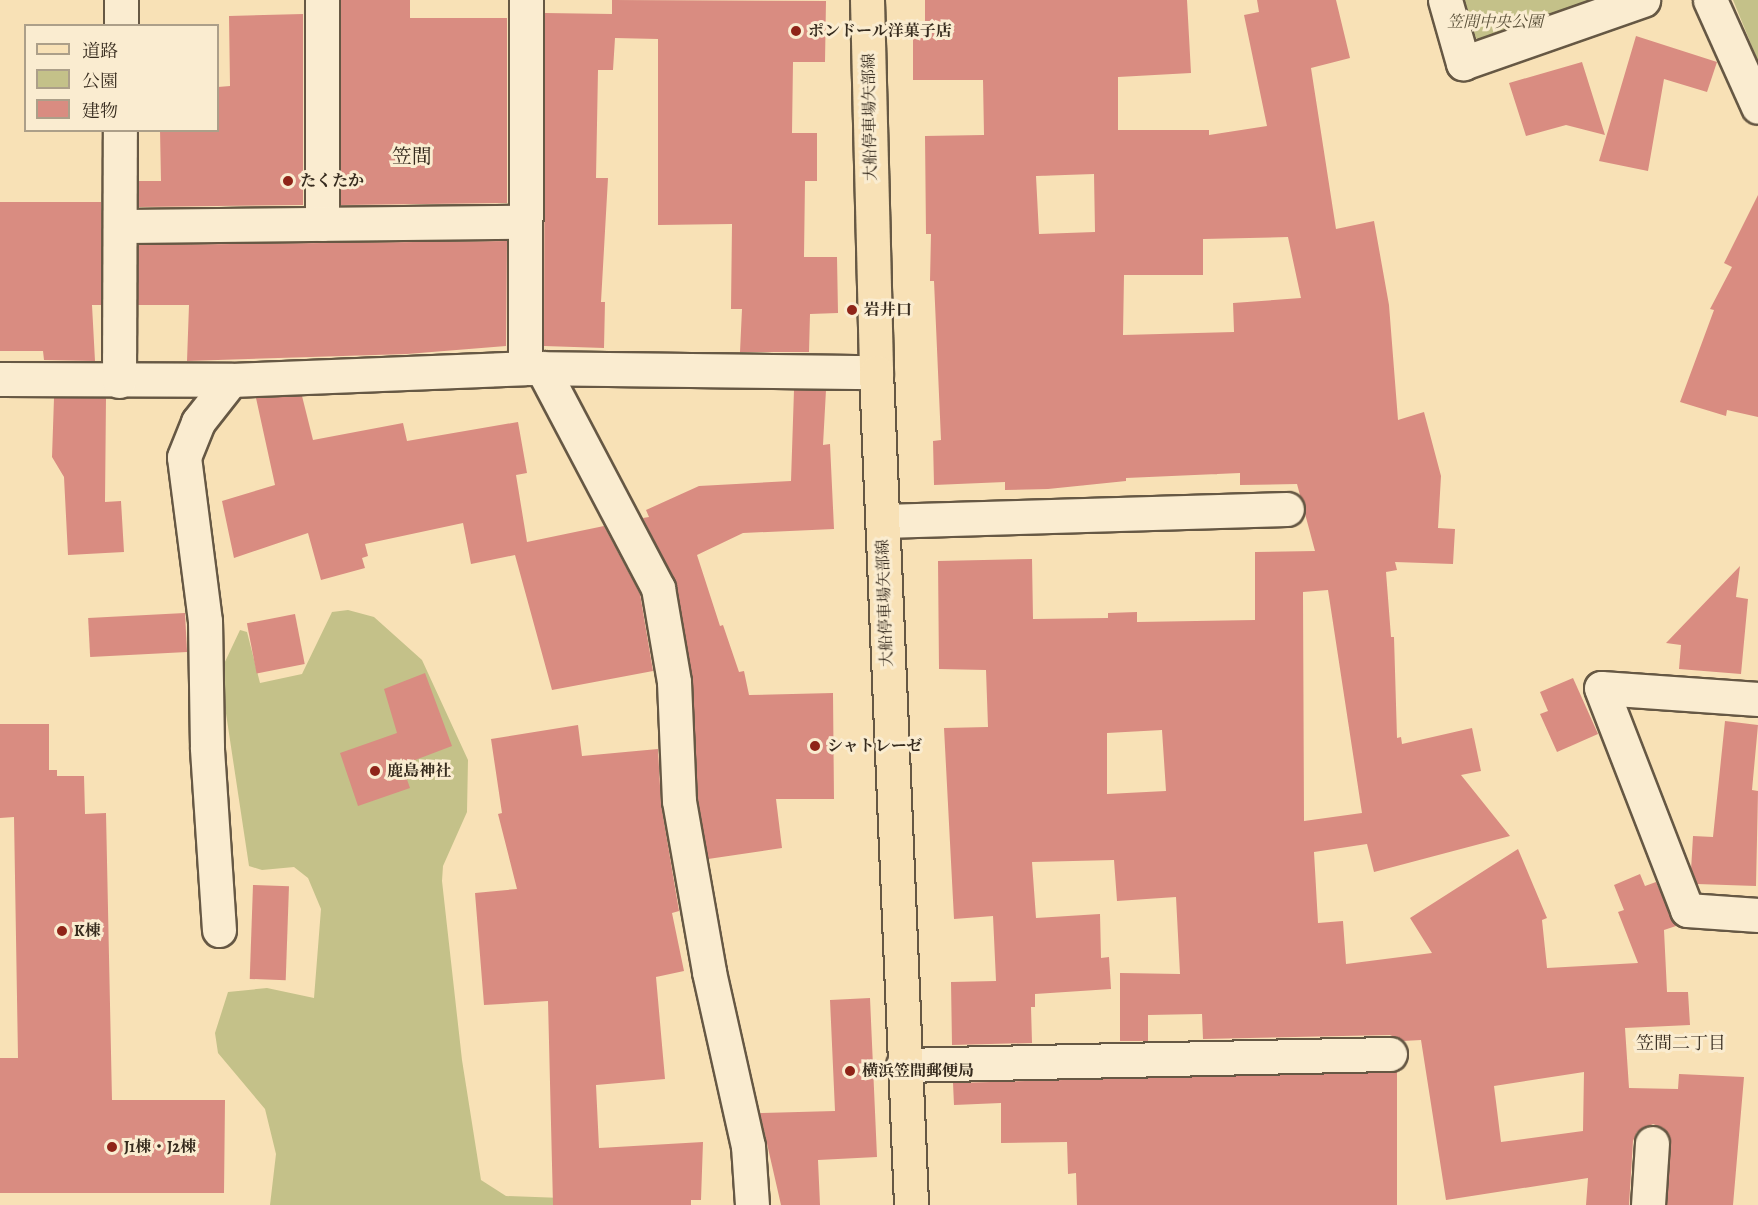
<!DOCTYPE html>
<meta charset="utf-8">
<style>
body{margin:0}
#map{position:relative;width:1758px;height:1205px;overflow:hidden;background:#f8e1b6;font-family:Alegreya,"Noto Serif JP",serif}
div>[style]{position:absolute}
.green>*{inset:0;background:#c4c189}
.building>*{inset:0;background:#d98c81;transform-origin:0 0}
.roads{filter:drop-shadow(2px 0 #665844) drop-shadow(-2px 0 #665844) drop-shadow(0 2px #665844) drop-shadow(0 -2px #665844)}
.minor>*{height:33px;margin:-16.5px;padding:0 16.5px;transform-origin:16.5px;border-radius:16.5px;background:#faecd0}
.major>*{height:33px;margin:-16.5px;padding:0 16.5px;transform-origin:16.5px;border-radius:16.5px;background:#f8e1b6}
.dots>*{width:16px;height:16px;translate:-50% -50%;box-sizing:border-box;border:3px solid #faecd0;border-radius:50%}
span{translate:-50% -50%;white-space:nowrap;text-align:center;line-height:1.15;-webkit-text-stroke:6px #faecd0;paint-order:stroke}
.park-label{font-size:16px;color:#5a5039;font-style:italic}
.poi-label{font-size:16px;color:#362b1e;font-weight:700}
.left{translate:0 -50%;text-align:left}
.street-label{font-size:16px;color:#362b1e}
.neighbourhood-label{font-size:18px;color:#362b1e}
.quarter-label{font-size:20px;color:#362b1e}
.legend{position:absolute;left:24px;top:24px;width:195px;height:108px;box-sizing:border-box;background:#faecd0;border:2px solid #ac9f89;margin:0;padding:8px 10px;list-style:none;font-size:18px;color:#362b1e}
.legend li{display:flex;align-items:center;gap:12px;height:30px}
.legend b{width:30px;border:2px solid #ac9f89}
</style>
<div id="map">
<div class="green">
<i style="clip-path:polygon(1464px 0,1623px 0,1491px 47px,1476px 38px)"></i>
<i style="clip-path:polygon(1733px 0,1758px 0,1758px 61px)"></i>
<i style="clip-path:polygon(348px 610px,374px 617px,422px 660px,468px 760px,467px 812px,443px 866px,442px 881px,462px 1060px,481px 1180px,506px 1196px,617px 1200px,618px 1205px,270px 1205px,276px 1154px,265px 1109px,218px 1053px,215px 1033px,228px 992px,267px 988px,314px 998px,321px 909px,308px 878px,294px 867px,262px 870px,249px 866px,222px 687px,223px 666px,240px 630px,247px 632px,260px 683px,302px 674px,332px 612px)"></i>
</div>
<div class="building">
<i style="clip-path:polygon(341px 0,410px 0,410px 18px,507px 18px,507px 203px,341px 205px)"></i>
<i style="clip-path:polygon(612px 0,826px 1px,825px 62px,793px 62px,792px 133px,817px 133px,817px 181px,805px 181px,804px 257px,837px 257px,838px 313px,810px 314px,809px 352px,740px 352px,742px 309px,731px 309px,732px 224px,658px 225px,658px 39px,615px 38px,613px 70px,598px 70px,596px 178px,608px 178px,601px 302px,605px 302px,604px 348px,544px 346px,545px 13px,612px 14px)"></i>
<i style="clip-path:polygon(evenodd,925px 0,1187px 0,1191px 73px,1118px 77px,1118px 130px,1209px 130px,1209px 135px,1267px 126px,1244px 15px,1259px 12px,1257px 0,1336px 0,1350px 58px,1311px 68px,1336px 229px,1374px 221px,1389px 305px,1398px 420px,1424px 412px,1441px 476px,1438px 528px,1455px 529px,1453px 564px,1395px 562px,1397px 570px,1386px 572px,1391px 637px,1394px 637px,1397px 738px,1401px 737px,1402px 744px,1472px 728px,1481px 771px,1461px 775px,1510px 836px,1374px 872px,1367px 844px,1314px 852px,1318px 923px,1343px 921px,1346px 964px,1432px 953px,1410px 918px,1518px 849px,1547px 918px,1542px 920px,1547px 968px,1638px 963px,1618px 912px,1624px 910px,1614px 885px,1640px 874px,1645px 886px,1656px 882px,1676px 926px,1664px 930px,1667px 992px,1688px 992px,1690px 1025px,1625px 1028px,1629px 1088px,1678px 1089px,1679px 1074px,1744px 1077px,1733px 1205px,1667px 1205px,1671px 1144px,1663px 1128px,1653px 1124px,1637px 1132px,1633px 1141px,1629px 1205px,1586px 1205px,1588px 1178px,1446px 1200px,1421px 1040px,1403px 1041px,1390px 1035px,1203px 1039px,1202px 1014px,1148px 1015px,1148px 1041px,1120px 1041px,1120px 973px,1180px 974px,1176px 897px,1117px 901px,1114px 860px,1032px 862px,1036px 918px,1100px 914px,1101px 958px,1109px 957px,1111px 989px,1035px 994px,1035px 1007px,1031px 1007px,1032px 1043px,952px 1045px,951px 982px,996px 981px,993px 916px,954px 919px,944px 728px,988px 727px,986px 670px,939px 669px,938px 561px,1032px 559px,1033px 619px,1108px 618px,1108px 613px,1137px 612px,1137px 622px,1255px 620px,1255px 552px,1315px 551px,1297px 484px,1240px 485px,1240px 473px,1126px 478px,1126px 481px,1048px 489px,1005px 490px,1005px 482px,934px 485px,933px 441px,941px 440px,934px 281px,930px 281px,931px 234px,926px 234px,925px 136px,984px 135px,983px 80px,913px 80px,913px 32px,925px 32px,925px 0,1094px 174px,1095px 232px,1039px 234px,1036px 176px,1094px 174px,925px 0,1288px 237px,1301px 298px,1233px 303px,1234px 332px,1123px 335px,1124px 275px,1203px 275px,1203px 239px,1288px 237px,925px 0,1328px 590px,1362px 813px,1304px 821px,1303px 592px,1328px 590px,925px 0,1162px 730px,1166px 791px,1107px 794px,1107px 733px,1162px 730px,925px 0,1584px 1072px,1583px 1131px,1501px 1142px,1494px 1086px,1584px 1072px)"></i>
<i style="clip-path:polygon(303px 14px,303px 205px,138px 207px,139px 181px,161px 181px,160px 130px,219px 130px,218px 87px,230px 86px,229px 16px)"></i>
<i style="clip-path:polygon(1636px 36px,1717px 62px,1707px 92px,1664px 79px,1648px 171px,1599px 161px)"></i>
<i style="clip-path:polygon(1582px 62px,1605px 135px,1566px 125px,1526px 136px,1509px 83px)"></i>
<i style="clip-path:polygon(1758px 195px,1758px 417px,1727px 410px,1726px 416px,1680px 402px,1714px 310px,1710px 309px,1732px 267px,1724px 263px)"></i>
<i style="clip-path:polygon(0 202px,101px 202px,101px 305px,92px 305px,95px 361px,44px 360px,43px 351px,0 351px)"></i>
<i style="clip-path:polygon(507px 241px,506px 346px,407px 354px,187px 361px,189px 305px,138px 305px,138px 245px)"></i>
<i style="clip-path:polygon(794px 390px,826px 390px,823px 445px,830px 444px,834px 529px,743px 533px,697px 555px,720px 626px,723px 625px,739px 672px,744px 671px,749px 695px,833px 693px,834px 799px,776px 799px,782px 848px,708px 859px,698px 799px,692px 679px,676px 585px,643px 518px,649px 517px,646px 510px,699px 486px,791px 481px)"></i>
<i style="clip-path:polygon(302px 396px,313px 440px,403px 423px,407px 441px,518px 422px,527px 473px,516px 475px,527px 542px,604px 526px,640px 594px,653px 671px,552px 690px,515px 555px,471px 564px,463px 523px,365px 544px,368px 556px,362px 558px,365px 568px,321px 580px,308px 533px,234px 558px,222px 501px,275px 485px,256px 398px)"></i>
<i style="clip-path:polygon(54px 398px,106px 398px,105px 502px,121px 501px,124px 552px,68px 555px,64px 477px,52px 457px)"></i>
<i style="clip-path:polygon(1740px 566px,1736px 597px,1748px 599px,1741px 674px,1679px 669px,1681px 645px,1666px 643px)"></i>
<i style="left:185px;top:613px;width:39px;height:97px;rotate:87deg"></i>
<i style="left:295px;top:614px;width:51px;height:49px;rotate:79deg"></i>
<i style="clip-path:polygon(425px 673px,452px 746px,402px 765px,410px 788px,358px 806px,340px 753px,397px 733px,384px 689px)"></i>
<i style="clip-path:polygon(1573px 678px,1598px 734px,1557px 752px,1540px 714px,1548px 711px,1540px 692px)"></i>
<i style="clip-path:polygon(1725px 721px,1758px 725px,1752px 790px,1758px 791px,1756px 886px,1697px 884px,1691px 870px,1693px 836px,1713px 837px)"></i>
<i style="clip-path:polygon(0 724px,49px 724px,49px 770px,57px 770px,57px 776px,84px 776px,85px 814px,106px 813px,112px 1100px,225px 1100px,224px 1193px,0 1193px,0 1058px,18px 1058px,14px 817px,0 818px)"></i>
<i style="clip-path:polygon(578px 725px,582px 756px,658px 749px,661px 804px,679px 911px,672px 913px,684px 971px,656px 977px,665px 1079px,596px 1085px,599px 1148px,703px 1142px,701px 1200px,691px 1200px,691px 1205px,553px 1205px,548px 1001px,484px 1005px,475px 893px,517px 889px,498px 814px,502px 813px,491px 739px)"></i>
<i style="left:253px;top:885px;width:36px;height:94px;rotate:2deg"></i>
<i style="clip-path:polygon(870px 998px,877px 1157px,818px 1160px,820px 1205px,781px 1205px,760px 1113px,835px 1111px,830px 1000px)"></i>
<i style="clip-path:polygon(1397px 1071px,1397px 1205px,1077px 1205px,1076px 1173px,1068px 1174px,1067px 1142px,1001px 1143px,1001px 1103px,954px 1105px,953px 1083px)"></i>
</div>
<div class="roads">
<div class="minor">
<i style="left:1445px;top:0;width:66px;rotate:74.1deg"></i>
<i style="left:1463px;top:63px;width:191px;rotate:-19.3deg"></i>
<i style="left:1710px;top:0;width:117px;rotate:65.8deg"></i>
<i style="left:121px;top:26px;width:26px;rotate:-90deg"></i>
<i style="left:322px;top:224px;width:224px;rotate:-90deg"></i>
<i style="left:120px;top:226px;width:405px;rotate:-0.6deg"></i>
<i style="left:525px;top:368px;width:368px;rotate:-89.8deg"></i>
<i style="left:542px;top:368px;width:249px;rotate:62.2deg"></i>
<i style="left:658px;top:588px;width:95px;rotate:80.3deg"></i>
<i style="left:674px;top:682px;width:119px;rotate:87.6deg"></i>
<i style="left:679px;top:801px;width:174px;rotate:80deg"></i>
<i style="left:709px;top:972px;width:178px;rotate:77.4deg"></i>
<i style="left:748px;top:1146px;width:59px;rotate:86.1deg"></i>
<i style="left:0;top:379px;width:231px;rotate:0.2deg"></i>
<i style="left:231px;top:380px;width:294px;rotate:-2.3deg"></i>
<i style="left:525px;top:368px;width:351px;rotate:0.7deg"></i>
<i style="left:119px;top:381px;width:251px;rotate:-89.8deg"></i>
<i style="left:883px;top:521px;width:404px;rotate:-1.7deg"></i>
<i style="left:1758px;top:699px;width:157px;rotate:-176deg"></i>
<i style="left:1601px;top:688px;width:238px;rotate:68.8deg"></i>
<i style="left:1687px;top:910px;width:71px;rotate:4deg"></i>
<i style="left:219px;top:930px;width:183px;rotate:-93.8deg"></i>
<i style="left:207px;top:747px;width:126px;rotate:-90.9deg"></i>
<i style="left:205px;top:621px;width:165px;rotate:-97.3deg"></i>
<i style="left:184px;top:457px;width:38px;rotate:-68deg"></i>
<i style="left:198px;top:422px;width:53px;rotate:-51.8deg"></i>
<i style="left:903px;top:1065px;width:487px;rotate:-1.3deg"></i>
<i style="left:1648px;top:1205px;width:62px;rotate:-86.3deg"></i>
</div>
<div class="major">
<i style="left:867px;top:0;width:372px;rotate:88.6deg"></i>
<i style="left:876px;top:372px;width:834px;rotate:87.59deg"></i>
</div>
</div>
<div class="dots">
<i style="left:796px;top:31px;background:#8f2418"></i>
<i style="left:288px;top:181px;background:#8f2418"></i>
<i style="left:852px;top:310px;background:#8f2418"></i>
<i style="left:815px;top:746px;background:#8f2418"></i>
<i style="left:375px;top:771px;background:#8f2418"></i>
<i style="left:62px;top:931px;background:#8f2418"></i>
<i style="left:850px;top:1071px;background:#8f2418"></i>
<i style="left:112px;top:1147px;background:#8f2418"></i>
</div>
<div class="park-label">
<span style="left:1495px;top:22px">笠間中央公園</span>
</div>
<div class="poi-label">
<span class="left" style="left:808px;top:31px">ポンドール洋菓子店</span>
<span class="left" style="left:300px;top:181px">たくたか</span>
<span class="left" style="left:864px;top:310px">岩井口</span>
<span class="left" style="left:827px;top:746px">シャトレーゼ</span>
<span class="left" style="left:387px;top:771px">鹿島神社</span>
<span class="left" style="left:74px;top:931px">K棟</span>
<span class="left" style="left:862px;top:1071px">横浜笠間郵便局</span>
<span class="left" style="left:124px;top:1147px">J1棟・J2棟</span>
</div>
<div class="street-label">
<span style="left:870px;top:117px;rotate:-91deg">大船停車場矢部線</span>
<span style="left:885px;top:603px;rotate:-92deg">大船停車場矢部線</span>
</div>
<div class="neighbourhood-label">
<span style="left:1681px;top:1043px">笠間二丁目</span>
</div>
<div class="quarter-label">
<span style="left:412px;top:156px">笠間</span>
</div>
<ul class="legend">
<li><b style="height:8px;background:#f8e1b6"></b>道路</li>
<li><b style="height:16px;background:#c4c189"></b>公園</li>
<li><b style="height:16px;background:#d98c81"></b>建物</li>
</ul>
</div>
